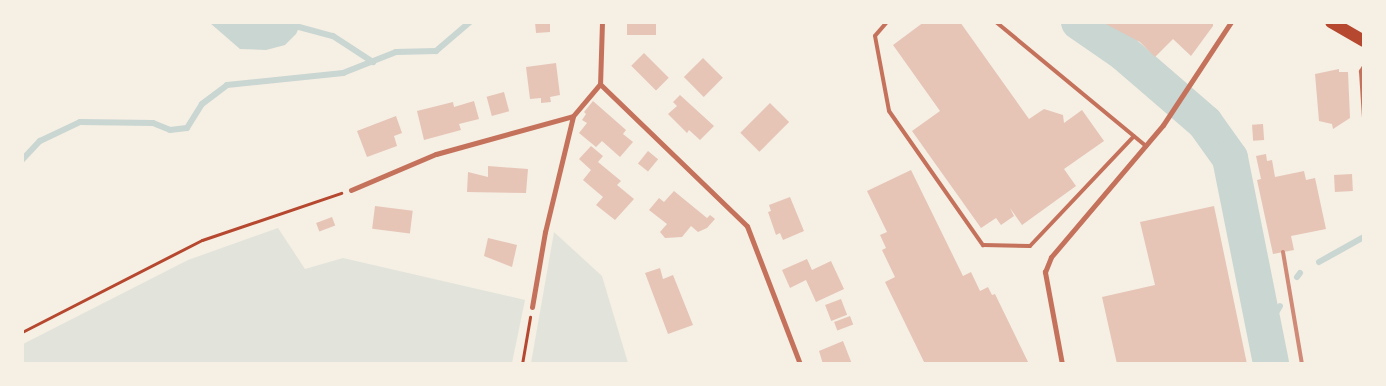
<!DOCTYPE html>
<style>
body{margin:0}
#map{position:relative;width:1386px;height:386px;overflow:hidden;background:#f6efe4;font-family:Inter,sans-serif}
div>[style]{position:absolute}
.green>*{inset:0;background:#e2e4dc}
.water>*{inset:0;background:#c9d6d2}
.stream>*{height:6px;margin:-3px;padding:0 3px;transform-origin:3px;border-radius:3px;background:#c9d6d2}
.river>*{height:36px;margin:-18px;padding:0 18px;transform-origin:18px;border-radius:18px;background:#c9d6d2}
.building>*{inset:0;background:#e6c5b7;transform-origin:0 0}
.path>*{height:3px;margin:-1.5px;padding:0 1.5px;transform-origin:1.5px;border-radius:1.5px;background:#b5482f}
.service>*{height:4px;margin:-2px;padding:0 2px;transform-origin:2px;border-radius:2px;background:#c5725c}
.minor>*{height:5px;margin:-2.5px;padding:0 2.5px;transform-origin:2.5px;border-radius:2.5px;background:#c5725c}
.primary>*{height:12px;margin:-6px;padding:0 6px;transform-origin:6px;border-radius:6px;background:#b5482f}
.rail>*{height:4px;margin:-2px;padding:0 2px;transform-origin:2px;border-radius:2px;background:#cf8b77}
span{translate:-50% -50%;white-space:nowrap;text-align:center;line-height:1.15;-webkit-text-stroke:5px #f6efe4;paint-order:stroke}
.frame{position:absolute;inset:0;border:24px solid #f6efe4;pointer-events:none}
</style>
<div id="map">
<div class="green">
<i style="clip-path:polygon(278px 228px,305px 269px,343px 258px,525px 300px,512px 363px,23px 363px,23px 344px,188px 260px)"></i>
<i style="clip-path:polygon(554px 232px,602px 276px,628px 363px,531px 363px)"></i>
</div>
<div class="water">
<i style="clip-path:polygon(210px 23px,301px 23px,296px 34px,285px 45px,266px 50px,240px 49px)"></i>
</div>
<div class="stream">
<i style="left:299px;top:27px;width:35px;rotate:15deg"></i>
<i style="left:333px;top:36px;width:48px;rotate:33deg"></i>
<i style="left:22px;top:160px;width:26px;rotate:-47deg"></i>
<i style="left:40px;top:141px;width:44px;rotate:-25.4deg"></i>
<i style="left:80px;top:122px;width:73px;rotate:0.8deg"></i>
<i style="left:153px;top:123px;width:18px;rotate:22deg"></i>
<i style="left:170px;top:130px;width:17px;rotate:-7deg"></i>
<i style="left:187px;top:128px;width:28px;rotate:-58deg"></i>
<i style="left:202px;top:104px;width:31px;rotate:-37deg"></i>
<i style="left:227px;top:85px;width:117px;rotate:-5.9deg"></i>
<i style="left:343px;top:73px;width:57px;rotate:-21.6deg"></i>
<i style="left:396px;top:52px;width:40px;rotate:-1.4deg"></i>
<i style="left:436px;top:51px;width:45px;rotate:-40.5deg"></i>
<i style="left:1319px;top:262px;width:51px;rotate:-29.1deg"></i>
<i style="left:1297px;top:277px;width:5px;rotate:-53deg"></i>
<i style="left:1265px;top:331px;width:29px;rotate:-59deg"></i>
</div>
<div class="river">
<i style="left:1079px;top:22px;width:55px;rotate:34.6deg"></i>
<i style="left:1124px;top:53px;width:107px;rotate:40.8deg"></i>
<i style="left:1205px;top:123px;width:43px;rotate:54.5deg"></i>
<i style="left:1230px;top:158px;width:210px;rotate:78.7deg"></i>
</div>
<div class="building">
<i style="clip-path:polygon(535px 22px,550px 22px,550px 32px,536px 33px)"></i>
<i style="left:627px;top:22px;width:29px;height:13px"></i>
<i style="clip-path:polygon(924px 22px,960px 22px,1029px 119px,1044px 109px,1063px 115px,1064px 123px,1082px 110px,1104px 141px,1064px 169px,1076px 186px,1022px 225px,1010px 208px,1014px 216px,1001px 225px,996px 218px,981px 228px,912px 131px,940px 111px,893px 45px)"></i>
<i style="clip-path:polygon(1102px 22px,1213px 22px,1213px 26px,1191px 56px,1173px 39px,1155px 57px,1140px 42px)"></i>
<i style="left:644px;top:53px;width:35px;height:18px;rotate:45deg"></i>
<i style="left:703px;top:58px;width:28px;height:27px;rotate:45deg"></i>
<i style="clip-path:polygon(556px 63px,560px 95px,550px 97px,551px 102px,541px 103px,541px 98px,530px 99px,526px 67px)"></i>
<i style="clip-path:polygon(1339px 69px,1339px 72px,1348px 72px,1350px 118px,1333px 129px,1332px 124px,1319px 121px,1315px 74px)"></i>
<i style="left:504px;top:92px;width:20px;height:18px;rotate:75deg"></i>
<i style="clip-path:polygon(680px 95px,714px 126px,700px 140px,689px 130px,687px 133px,668px 114px,677px 106px,673px 102px)"></i>
<i style="clip-path:polygon(474px 101px,479px 119px,459px 124px,461px 130px,424px 140px,417px 111px,453px 102px,454px 107px)"></i>
<i style="clip-path:polygon(593px 101px,626px 130px,623px 134px,633px 142px,620px 157px,602px 141px,596px 147px,579px 133px,587px 123px,582px 120px,586px 114px,584px 112px)"></i>
<i style="left:770px;top:103px;width:27px;height:42px;rotate:45deg"></i>
<i style="clip-path:polygon(396px 116px,402px 133px,394px 136px,397px 146px,367px 157px,357px 131px)"></i>
<i style="left:1263px;top:124px;width:16px;height:11px;rotate:86deg"></i>
<i style="clip-path:polygon(591px 146px,603px 156px,598px 162px,621px 181px,617px 185px,634px 199px,615px 220px,596px 205px,603px 197px,583px 180px,591px 170px,579px 159px)"></i>
<i style="left:648px;top:151px;width:13px;height:16px;rotate:39deg"></i>
<i style="clip-path:polygon(1266px 154px,1267px 161px,1272px 160px,1275px 177px,1304px 171px,1306px 180px,1315px 178px,1326px 229px,1291px 236px,1294px 250px,1273px 254px,1257px 180px,1261px 179px,1256px 156px)"></i>
<i style="clip-path:polygon(488px 166px,528px 169px,526px 193px,467px 192px,468px 172px,488px 177px)"></i>
<i style="clip-path:polygon(911px 170px,963px 276px,971px 272px,980px 291px,988px 287px,992px 295px,995px 294px,1029px 364px,925px 364px,885px 282px,895px 277px,882px 250px,886px 248px,880px 235px,887px 232px,867px 191px)"></i>
<i style="left:1352px;top:174px;width:17px;height:18px;rotate:87deg"></i>
<i style="clip-path:polygon(674px 191px,707px 218px,710px 215px,715px 219px,707px 228px,698px 232px,691px 226px,682px 237px,665px 238px,660px 232px,667px 224px,649px 210px,659px 198px,664px 202px)"></i>
<i style="clip-path:polygon(790px 197px,804px 231px,783px 240px,780px 233px,776px 235px,768px 212px,771px 211px,769px 205px)"></i>
<i style="left:375px;top:206px;width:38px;height:23px;rotate:7deg"></i>
<i style="clip-path:polygon(1214px 206px,1247px 364px,1117px 364px,1102px 297px,1155px 285px,1140px 222px)"></i>
<i style="left:332px;top:217px;width:9px;height:17px;rotate:69deg"></i>
<i style="clip-path:polygon(488px 238px,517px 245px,512px 267px,484px 256px)"></i>
<i style="clip-path:polygon(807px 259px,812px 270px,831px 261px,844px 289px,816px 302px,806px 280px,790px 288px,782px 270px)"></i>
<i style="clip-path:polygon(660px 268px,663px 279px,673px 275px,693px 325px,668px 334px,645px 273px)"></i>
<i style="left:841px;top:299px;width:17px;height:17px;rotate:69deg"></i>
<i style="left:850px;top:316px;width:9px;height:17px;rotate:69deg"></i>
<i style="clip-path:polygon(843px 341px,852px 364px,823px 364px,819px 351px)"></i>
</div>
<div class="path">
<i style="left:22px;top:332px;width:202px;rotate:-27.1deg"></i>
<i style="left:202px;top:240px;width:147px;rotate:-18.7deg"></i>
<i style="left:522px;top:364px;width:48px;rotate:-80.3deg"></i>
</div>
<div class="service">
<i style="left:887px;top:22px;width:18px;rotate:131deg"></i>
<i style="left:875px;top:36px;width:76px;rotate:79.4deg"></i>
<i style="left:889px;top:111px;width:164px;rotate:55deg"></i>
<i style="left:983px;top:245px;width:47px;rotate:1.2deg"></i>
<i style="left:1030px;top:246px;width:151px;rotate:-46.6deg"></i>
<i style="left:996px;top:22px;width:195px;rotate:39.6deg"></i>
</div>
<div class="minor">
<i style="left:602px;top:22px;width:62px;rotate:91.8deg"></i>
<i style="left:600px;top:84px;width:204px;rotate:44deg"></i>
<i style="left:747px;top:226px;width:148px;rotate:69deg"></i>
<i style="left:1364px;top:66px;width:6px;rotate:121deg"></i>
<i style="left:1361px;top:71px;width:47px;rotate:86.3deg"></i>
<i style="left:351px;top:190px;width:92px;rotate:-23deg"></i>
<i style="left:436px;top:154px;width:142px;rotate:-15.5deg"></i>
<i style="left:573px;top:116px;width:42px;rotate:-49.8deg"></i>
<i style="left:532px;top:307px;width:76px;rotate:-80.2deg"></i>
<i style="left:545px;top:232px;width:119px;rotate:-76.4deg"></i>
<i style="left:1062px;top:364px;width:94px;rotate:-100.5deg"></i>
<i style="left:1045px;top:272px;width:16px;rotate:-68deg"></i>
<i style="left:1051px;top:257px;width:173px;rotate:-49.7deg"></i>
<i style="left:1163px;top:125px;width:123px;rotate:-56.6deg"></i>
</div>
<div class="primary">
<i style="left:1331px;top:22px;width:38px;rotate:30deg"></i>
</div>
<div class="rail">
<i style="left:1283px;top:252px;width:114px;rotate:80.4deg"></i>
</div>
<div class="frame"></div>
</div>
